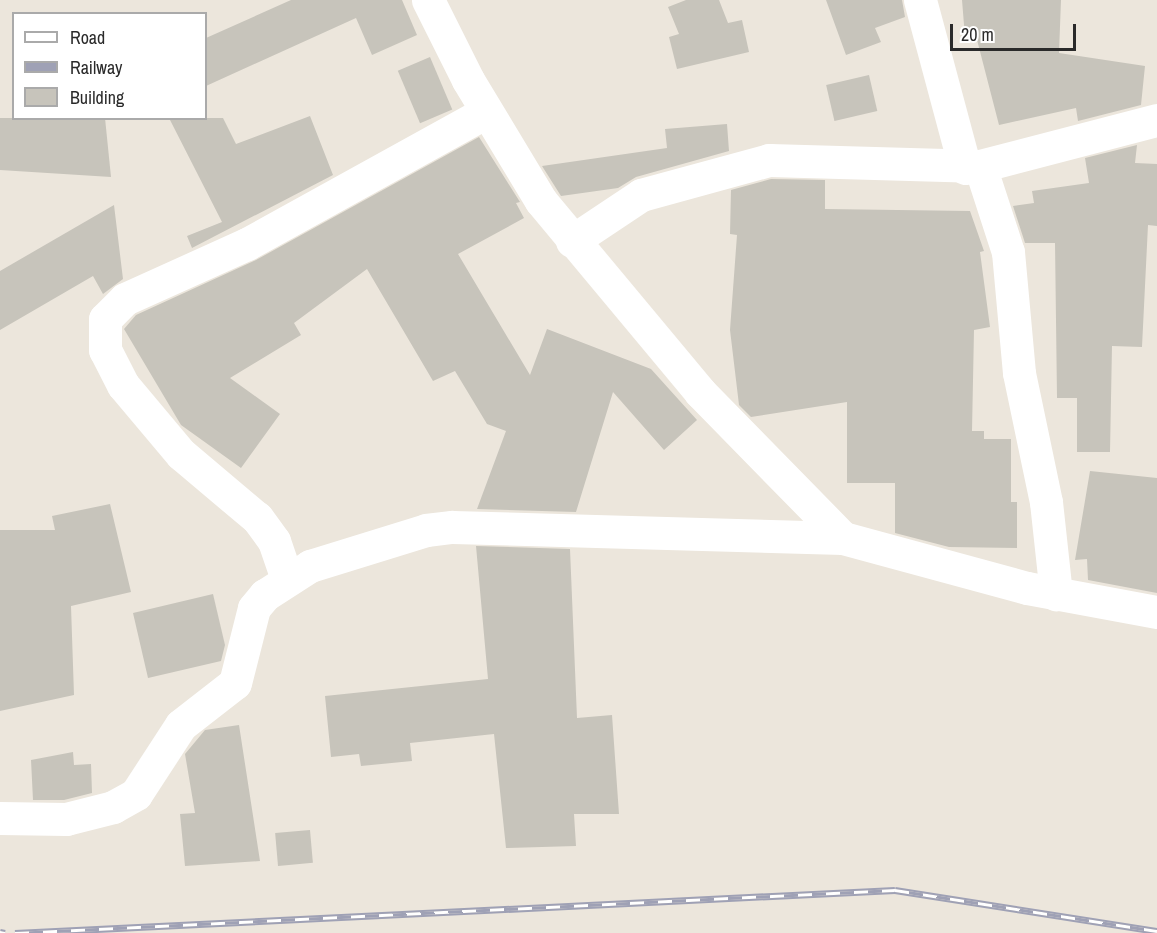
<!DOCTYPE html>
<style>
body{margin:0}
#map{position:relative;width:1157px;height:933px;overflow:hidden;background:#ece6dc;font-family:"Archivo Narrow",sans-serif}
div>[style]{position:absolute}
.building>*{inset:0;background:#c7c4bb;transform-origin:0 0}
.minor>*{height:33px;margin:-16.5px;padding:0 16.5px;transform-origin:16.5px;border-radius:16.5px;background:#fff}
.rail>*{height:7px;margin-top:-3.5px;transform-origin:0;background:repeating-linear-gradient(90deg,#fff 0 14px,#9fa1b5 0 28px);box-sizing:border-box;border-block:2px solid #9fa1b5}
span{translate:-50% -50%;white-space:nowrap;text-align:center;line-height:1.15;-webkit-text-stroke:4.5px #fff;paint-order:stroke}
.legend{position:absolute;left:12px;top:12px;width:195px;height:108px;box-sizing:border-box;background:#fff;border:2px solid #aaa;margin:0;padding:8px 10px;list-style:none;font-size:18px;color:#2a2a2a}
.legend li{display:flex;align-items:center;gap:12px;height:30px}
.legend b{width:30px;border:2px solid #aaa}
.scale{position:absolute;left:950px;top:24px;width:126px;height:27px;box-sizing:border-box;border:3px solid #2a2a2a;border-top:0;padding-left:8px;font-size:18px;line-height:21px;white-space:nowrap;color:#2a2a2a;-webkit-text-stroke:4px #fff;paint-order:stroke}
</style>
<div id="map">
<div class="building">
<i style="clip-path:polygon(291px 0,402px 0,417px 35px,372px 55px,356px 18px,206px 86px,206px 38px)"></i>
<i style="clip-path:polygon(686px 0,719px 0,728px 23px,742px 20px,749px 52px,677px 69px,669px 37px,679px 34px,668px 7px)"></i>
<i style="clip-path:polygon(826px 0,902px 0,905px 17px,875px 28px,881px 42px,846px 55px)"></i>
<i style="clip-path:polygon(962px 0,1061px 0,1059px 53px,1145px 66px,1141px 105px,1078px 121px,1076px 108px,999px 125px,976px 36px,965px 37px)"></i>
<i style="left:430px;top:57px;width:57px;height:35px;rotate:67deg"></i>
<i style="left:869px;top:75px;width:37px;height:44px;rotate:77deg"></i>
<i style="clip-path:polygon(310px 116px,333px 175px,192px 248px,187px 236px,222px 222px,169px 118px,223px 118px,236px 144px)"></i>
<i style="clip-path:polygon(0 118px,105px 118px,111px 177px,0 170px)"></i>
<i style="clip-path:polygon(727px 124px,729px 151px,636px 177px,618px 188px,561px 196px,542px 166px,667px 148px,665px 129px)"></i>
<i style="clip-path:polygon(479px 137px,520px 202px,516px 203px,524px 218px,458px 254px,530px 375px,547px 329px,651px 369px,697px 420px,664px 450px,613px 392px,576px 512px,477px 509px,506px 431px,487px 424px,455px 371px,433px 381px,367px 269px,294px 323px,301px 335px,230px 378px,280px 414px,241px 468px,181px 425px,124px 329px,136px 315px,256px 260px)"></i>
<i style="clip-path:polygon(1137px 145px,1135px 163px,1157px 164px,1157px 226px,1148px 225px,1142px 347px,1112px 346px,1110px 452px,1077px 452px,1077px 398px,1057px 398px,1055px 243px,1025px 243px,1013px 206px,1034px 203px,1032px 191px,1089px 183px,1085px 158px)"></i>
<i style="clip-path:polygon(771px 179px,825px 180px,825px 209px,970px 211px,984px 251px,980px 252px,990px 327px,974px 330px,972px 431px,984px 431px,984px 439px,1011px 439px,1011px 502px,1017px 502px,1017px 548px,949px 547px,895px 533px,895px 483px,847px 483px,847px 402px,751px 417px,739px 405px,730px 330px,737px 235px,730px 234px,731px 190px)"></i>
<i style="clip-path:polygon(114px 205px,123px 279px,103px 294px,93px 276px,0 330px,0 271px)"></i>
<i style="clip-path:polygon(1090px 471px,1157px 478px,1157px 593px,1088px 580px,1087px 559px,1075px 560px)"></i>
<i style="clip-path:polygon(110px 504px,131px 592px,71px 606px,74px 695px,0 711px,0 530px,55px 530px,52px 516px)"></i>
<i style="clip-path:polygon(476px 546px,570px 549px,577px 718px,612px 715px,619px 814px,574px 814px,576px 846px,506px 848px,494px 734px,410px 743px,412px 761px,361px 766px,359px 754px,331px 757px,325px 696px,488px 679px)"></i>
<i style="clip-path:polygon(213px 594px,225px 645px,221px 661px,148px 678px,133px 613px)"></i>
<i style="clip-path:polygon(239px 725px,260px 861px,185px 866px,180px 814px,195px 813px,185px 754px,205px 730px)"></i>
<i style="clip-path:polygon(73px 752px,74px 765px,91px 764px,92px 793px,64px 800px,33px 800px,31px 760px)"></i>
<i style="left:310px;top:830px;width:33px;height:35px;rotate:85deg"></i>
</div>
<div class="minor">
<i style="left:428px;top:0;width:89px;rotate:63.4deg"></i>
<i style="left:468px;top:80px;width:141px;rotate:58.9deg"></i>
<i style="left:541px;top:201px;width:249px;rotate:50.2deg"></i>
<i style="left:700px;top:392px;width:204px;rotate:45.6deg"></i>
<i style="left:920px;top:0;width:174px;rotate:75deg"></i>
<i style="left:980px;top:166px;width:90px;rotate:72deg"></i>
<i style="left:1008px;top:252px;width:121px;rotate:84.8deg"></i>
<i style="left:1019px;top:373px;width:132px;rotate:78.2deg"></i>
<i style="left:1046px;top:502px;width:93px;rotate:83.8deg"></i>
<i style="left:572px;top:241px;width:83px;rotate:-33.7deg"></i>
<i style="left:641px;top:195px;width:133px;rotate:-15.3deg"></i>
<i style="left:769px;top:160px;width:211px;rotate:1.6deg"></i>
<i style="left:980px;top:166px;width:183px;rotate:-14.6deg"></i>
<i style="left:287px;top:579px;width:40px;rotate:-108.9deg"></i>
<i style="left:274px;top:541px;width:29px;rotate:-126deg"></i>
<i style="left:257px;top:518px;width:99px;rotate:-139.9deg"></i>
<i style="left:181px;top:454px;width:90px;rotate:-130deg"></i>
<i style="left:123px;top:385px;width:39px;rotate:-117deg"></i>
<i style="left:105px;top:350px;width:31px;rotate:-90deg"></i>
<i style="left:105px;top:319px;width:28px;rotate:-45deg"></i>
<i style="left:125px;top:299px;width:134px;rotate:-24.3deg"></i>
<i style="left:247px;top:244px;width:273px;rotate:-28.9deg"></i>
<i style="left:0;top:818px;width:66px;rotate:0.9deg"></i>
<i style="left:66px;top:819px;width:49px;rotate:-14.3deg"></i>
<i style="left:113px;top:807px;width:26px;rotate:-29deg"></i>
<i style="left:136px;top:794px;width:82px;rotate:-56.9deg"></i>
<i style="left:181px;top:725px;width:68px;rotate:-37.9deg"></i>
<i style="left:235px;top:683px;width:77px;rotate:-75.8deg"></i>
<i style="left:254px;top:608px;width:17px;rotate:-50deg"></i>
<i style="left:265px;top:595px;width:54px;rotate:-32.8deg"></i>
<i style="left:310px;top:566px;width:121px;rotate:-17.2deg"></i>
<i style="left:426px;top:530px;width:26px;rotate:-7deg"></i>
<i style="left:452px;top:527px;width:391px;rotate:1.6deg"></i>
<i style="left:843px;top:538px;width:191px;rotate:15.2deg"></i>
<i style="left:1027px;top:588px;width:132px;rotate:10.5deg"></i>
</div>
<div class="rail">
<i style="left:0;top:932px;width:5px;rotate:11deg"></i>
<i style="left:15px;top:933px;width:881px;rotate:-2.8deg"></i>
<i style="left:895px;top:890px;width:265px;rotate:8.9deg"></i>
</div>
<ul class="legend">
<li><b style="height:8px;background:#fff"></b>Road</li>
<li><b style="height:8px;background:#9fa1b5"></b>Railway</li>
<li><b style="height:16px;background:#c7c4bb"></b>Building</li>
</ul>
<div class="scale">20 m</div>
</div>
